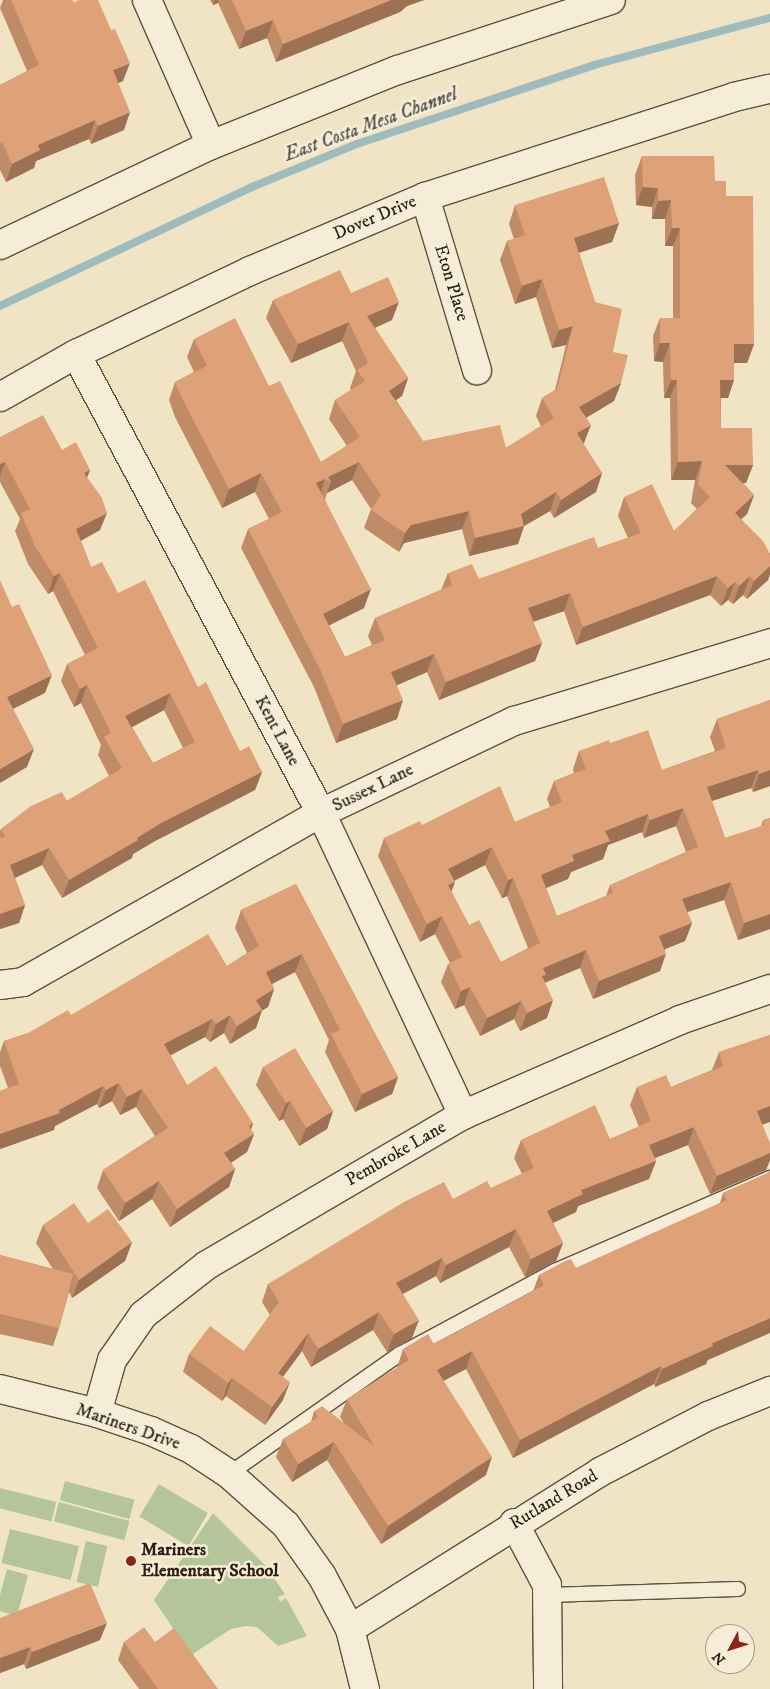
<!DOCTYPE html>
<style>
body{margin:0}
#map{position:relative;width:770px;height:1689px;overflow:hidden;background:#f1e4c4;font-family:"IM FELL DW Pica",serif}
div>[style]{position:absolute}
.green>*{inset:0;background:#b4c599;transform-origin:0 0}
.stream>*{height:8px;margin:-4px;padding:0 4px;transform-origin:4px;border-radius:4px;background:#9ebcbd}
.roads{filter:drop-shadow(1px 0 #5d5140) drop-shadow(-1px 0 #5d5140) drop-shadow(0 1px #5d5140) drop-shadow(0 -1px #5d5140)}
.lane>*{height:14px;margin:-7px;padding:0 7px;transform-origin:7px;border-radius:7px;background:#f6edd9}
.street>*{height:28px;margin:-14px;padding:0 14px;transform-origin:14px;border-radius:14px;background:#f6edd9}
.secondary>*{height:28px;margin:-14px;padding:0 14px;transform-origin:14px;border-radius:14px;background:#f6edd9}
.wall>*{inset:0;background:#c08b67}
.shaded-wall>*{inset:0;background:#9c7154}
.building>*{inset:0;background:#dfa278}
.dots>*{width:14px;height:14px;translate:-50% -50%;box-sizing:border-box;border:2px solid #f6edd9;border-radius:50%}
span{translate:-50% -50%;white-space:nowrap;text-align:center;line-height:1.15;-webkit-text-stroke:5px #f6edd9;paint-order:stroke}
.street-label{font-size:18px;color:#2c2014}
.poi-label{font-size:18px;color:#2c2014;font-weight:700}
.left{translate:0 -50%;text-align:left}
.water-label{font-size:19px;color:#4e4f47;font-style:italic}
.north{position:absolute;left:705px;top:1624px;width:50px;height:50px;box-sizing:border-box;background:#f6edd9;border:1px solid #a59b8a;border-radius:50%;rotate:230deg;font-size:14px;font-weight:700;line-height:20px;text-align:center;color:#2c2014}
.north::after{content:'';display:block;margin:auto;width:18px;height:22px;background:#8f2418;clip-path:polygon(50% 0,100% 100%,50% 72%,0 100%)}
</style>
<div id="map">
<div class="green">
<i style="left:65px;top:1481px;width:72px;height:20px;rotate:15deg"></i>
<i style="left:159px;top:1484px;width:57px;height:38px;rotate:31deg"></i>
<i style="left:0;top:1488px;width:58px;height:20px;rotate:14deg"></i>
<i style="left:59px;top:1502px;width:73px;height:20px;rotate:15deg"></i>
<i style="clip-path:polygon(213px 1513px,265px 1565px,285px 1594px,278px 1597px,280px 1602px,286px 1598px,307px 1636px,278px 1646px,257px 1627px,246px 1626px,231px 1629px,191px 1655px,154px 1600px)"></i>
<i style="left:10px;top:1529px;width:71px;height:35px;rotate:14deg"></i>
<i style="left:86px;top:1541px;width:22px;height:42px;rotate:13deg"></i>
<i style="clip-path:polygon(7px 1569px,28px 1575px,17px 1616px,0 1611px,0 1595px)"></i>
</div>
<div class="stream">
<i style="left:0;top:306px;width:279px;rotate:-25.3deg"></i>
<i style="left:252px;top:187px;width:113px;rotate:-22.3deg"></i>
<i style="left:357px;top:144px;width:250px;rotate:-18.4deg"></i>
<i style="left:594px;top:65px;width:182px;rotate:-15deg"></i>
</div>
<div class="roads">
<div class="lane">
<i style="left:229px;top:1474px;width:209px;rotate:-35.1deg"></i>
<i style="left:400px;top:1354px;width:176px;rotate:-28.2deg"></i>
<i style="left:555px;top:1271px;width:234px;rotate:-23.4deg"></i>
<i style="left:547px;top:1595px;width:191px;rotate:-1.8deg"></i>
</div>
<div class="street">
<i style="left:147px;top:0;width:158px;rotate:66.2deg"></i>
<i style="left:425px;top:197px;width:181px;rotate:73.3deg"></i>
<i style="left:0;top:245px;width:233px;rotate:-25.4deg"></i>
<i style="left:211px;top:145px;width:201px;rotate:-21.9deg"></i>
<i style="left:398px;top:70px;width:224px;rotate:-18.2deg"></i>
<i style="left:76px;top:354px;width:520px;rotate:61.91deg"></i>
<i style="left:321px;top:813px;width:334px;rotate:64.8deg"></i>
<i style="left:0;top:985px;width:23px;rotate:-7deg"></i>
<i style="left:23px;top:982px;width:343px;rotate:-29.6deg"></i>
<i style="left:321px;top:813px;width:214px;rotate:-25.5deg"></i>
<i style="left:514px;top:721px;width:268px;rotate:-16.9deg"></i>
<i style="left:97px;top:1413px;width:55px;rotate:-74.2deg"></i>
<i style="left:112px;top:1360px;width:55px;rotate:-55.4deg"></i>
<i style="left:143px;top:1315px;width:81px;rotate:-38deg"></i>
<i style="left:207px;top:1265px;width:297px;rotate:-30.4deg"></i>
<i style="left:463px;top:1115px;width:237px;rotate:-23.6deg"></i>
<i style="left:680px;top:1020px;width:95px;rotate:-19deg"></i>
<i style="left:514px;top:1523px;width:70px;rotate:62deg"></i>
<i style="left:547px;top:1585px;width:104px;rotate:89.4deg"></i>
<i style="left:350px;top:1629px;width:295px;rotate:-32.1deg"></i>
<i style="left:600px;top:1472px;width:122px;rotate:-27.4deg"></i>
<i style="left:708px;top:1416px;width:67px;rotate:-22deg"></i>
</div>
<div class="secondary">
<i style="left:0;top:397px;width:87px;rotate:-29.5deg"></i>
<i style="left:76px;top:354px;width:193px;rotate:-25.5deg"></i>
<i style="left:250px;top:271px;width:190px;rotate:-22.9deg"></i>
<i style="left:425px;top:197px;width:325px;rotate:-17.9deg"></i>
<i style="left:734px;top:97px;width:37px;rotate:-13deg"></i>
<i style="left:0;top:1389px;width:100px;rotate:13.9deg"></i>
<i style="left:97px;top:1413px;width:57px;rotate:18.4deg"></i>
<i style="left:151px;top:1431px;width:44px;rotate:24.2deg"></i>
<i style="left:191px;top:1449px;width:45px;rotate:33.3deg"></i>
<i style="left:229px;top:1474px;width:76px;rotate:41.8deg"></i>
<i style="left:286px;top:1525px;width:62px;rotate:54.8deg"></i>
<i style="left:322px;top:1576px;width:60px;rotate:62.2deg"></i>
<i style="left:350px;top:1629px;width:62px;rotate:76deg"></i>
</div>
</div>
<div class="wall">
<i style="clip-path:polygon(3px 0,72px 0,123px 81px,118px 83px,124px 130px,91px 144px,89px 139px,36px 161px,34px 168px,6px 182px,0 170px,0 85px,27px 71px,0 8px)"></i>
<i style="clip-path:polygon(210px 0,424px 0,407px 6px,400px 12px,276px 62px,267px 38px,239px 49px,218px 3px,213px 5px)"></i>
<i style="clip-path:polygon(642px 156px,715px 181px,726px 196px,754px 344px,747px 363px,734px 363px,734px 380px,728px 398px,721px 398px,721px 428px,753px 465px,746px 483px,743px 483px,754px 495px,747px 514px,741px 519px,770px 554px,770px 574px,768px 580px,747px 599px,743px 595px,733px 604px,728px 600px,721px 606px,710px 595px,576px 645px,564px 611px,533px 622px,542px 643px,535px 661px,439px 700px,427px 672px,396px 685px,397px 719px,336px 743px,314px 687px,241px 548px,248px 529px,269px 519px,255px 492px,222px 508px,175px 417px,169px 400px,175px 382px,194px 372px,187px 357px,194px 339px,269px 386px,321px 462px,347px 446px,329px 419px,335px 400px,351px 390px,350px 388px,356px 371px,342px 341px,291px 363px,266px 318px,273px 300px,351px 293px,392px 320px,375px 328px,408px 378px,402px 396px,396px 400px,423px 441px,506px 448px,541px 426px,536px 416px,542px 398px,555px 390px,566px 345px,552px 348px,536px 297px,515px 304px,500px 260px,507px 241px,514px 239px,509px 224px,515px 205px,619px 223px,612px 242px,579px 253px,595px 302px,613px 352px,621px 383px,614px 401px,586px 418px,584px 443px,583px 444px,602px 473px,596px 492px,554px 518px,550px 511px,524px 526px,518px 544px,469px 556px,462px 529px,404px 543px,399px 552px,364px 528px,371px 509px,352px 480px,327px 493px,325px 499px,364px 608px,329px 625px,345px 657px,372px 645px,368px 636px,375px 618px,441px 590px,448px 573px,479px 579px,598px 548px,628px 538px,618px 516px,624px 497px,674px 531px,697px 509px,691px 503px,695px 480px,671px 480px,670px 398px,664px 398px,663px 362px,654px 361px,653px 336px,660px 318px,673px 318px,673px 246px,665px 246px,665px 219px,652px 219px,652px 207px,636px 205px,635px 175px)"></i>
<i style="clip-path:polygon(evenodd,0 437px,62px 450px,90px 470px,87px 478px,100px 530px,81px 541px,91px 567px,118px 593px,198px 687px,240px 751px,262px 772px,255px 790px,155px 841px,133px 854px,132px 858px,62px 898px,42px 865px,15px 878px,25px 905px,19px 923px,0 929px,0 831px,1px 829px,67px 801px,109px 776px,98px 755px,101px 745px,81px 703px,74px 707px,61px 681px,67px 664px,85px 655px,53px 591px,48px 594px,28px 564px,15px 531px,20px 519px,0 482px,0 437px,164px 710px,183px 748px,153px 763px,132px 727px,164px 710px)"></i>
<i style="clip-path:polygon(evenodd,770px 700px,770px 786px,753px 792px,751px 788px,712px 801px,725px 838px,761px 827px,763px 820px,770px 818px,770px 929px,738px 940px,724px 900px,687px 912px,692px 923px,685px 941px,665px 949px,660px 971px,593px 999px,580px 968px,545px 983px,547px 1018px,520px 1031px,514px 1019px,480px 1036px,464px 1005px,455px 1009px,441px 982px,448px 964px,450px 963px,435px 934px,420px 942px,378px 856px,384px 838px,422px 825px,515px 822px,550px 807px,547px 799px,554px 781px,574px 773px,573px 769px,579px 751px,610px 743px,662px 770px,715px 751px,710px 737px,717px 719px,770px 700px,676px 826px,686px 852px,610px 885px,606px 896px,557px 916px,546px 888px,568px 879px,571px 872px,603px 859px,608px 845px,642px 832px,644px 838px,676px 826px,770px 700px,485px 865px,502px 898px,507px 896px,528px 948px,501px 962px,469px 925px,451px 891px,455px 882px,454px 881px,485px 865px)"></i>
<i style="clip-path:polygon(296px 884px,398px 1077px,392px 1094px,355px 1112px,325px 1052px,329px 1040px,295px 972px,272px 984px,274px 989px,268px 1007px,262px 1010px,256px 1028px,230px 1044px,224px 1033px,210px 1042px,205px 1037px,170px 1055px,187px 1085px,253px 1123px,251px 1130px,254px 1134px,247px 1152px,231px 1163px,235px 1169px,229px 1187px,170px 1227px,152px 1199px,119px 1221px,97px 1188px,103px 1170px,155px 1136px,136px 1107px,120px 1115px,112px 1101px,99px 1108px,97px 1104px,55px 1126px,54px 1130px,0 1149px,0 1091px,8px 1088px,0 1066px,0 1052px,4px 1041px,28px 1033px,71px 1015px,227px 966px,247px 953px,235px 928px,241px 910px)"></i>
<i style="clip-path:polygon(770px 1035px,770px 1122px,762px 1124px,770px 1144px,770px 1160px,766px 1170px,710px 1194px,688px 1145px,655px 1158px,656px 1161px,649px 1179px,578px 1206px,576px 1212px,553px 1223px,563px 1243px,556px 1261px,525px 1277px,509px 1247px,440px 1283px,436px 1276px,403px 1294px,412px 1338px,387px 1352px,373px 1330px,311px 1367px,302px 1351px,283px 1377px,283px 1400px,265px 1425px,226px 1396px,222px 1401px,183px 1372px,189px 1354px,244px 1351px,270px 1315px,262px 1302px,268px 1284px,453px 1199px,491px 1188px,522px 1174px,514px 1158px,521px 1140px,610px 1139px,639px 1127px,630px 1105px,637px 1087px,671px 1087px,712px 1070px,719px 1052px)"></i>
<i style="clip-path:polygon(263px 1067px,333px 1111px,327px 1129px,299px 1146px,283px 1119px,279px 1121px,256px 1085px)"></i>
<i style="clip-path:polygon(770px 1172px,706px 1364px,655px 1387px,654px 1384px,513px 1458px,466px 1369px,443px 1381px,486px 1475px,381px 1544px,327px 1460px,292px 1482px,276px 1457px,283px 1439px,311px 1422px,314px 1411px,344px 1423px,340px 1417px,347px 1399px,397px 1368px,403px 1349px,434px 1344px,533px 1291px,539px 1275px,576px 1268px,720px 1203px,723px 1193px)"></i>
<i style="clip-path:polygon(88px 1223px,132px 1242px,125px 1261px,72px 1298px,69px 1292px,59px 1328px,53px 1346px,0 1334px,0 1255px,53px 1269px,36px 1243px,43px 1225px)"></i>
<i style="clip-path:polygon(0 1618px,100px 1640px,26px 1669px,24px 1664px,0 1673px)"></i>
<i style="clip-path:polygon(124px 1642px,155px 1642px,218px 1689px,139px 1689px,118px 1660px)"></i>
</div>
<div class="shaded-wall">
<i style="clip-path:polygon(214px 0,219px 0,218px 3px,213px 5px)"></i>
<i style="clip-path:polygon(391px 0,424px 0,407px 6px,400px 12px,276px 62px,283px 44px)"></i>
<i style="clip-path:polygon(273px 20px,267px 38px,239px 49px,246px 31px)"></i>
<i style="clip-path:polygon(130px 63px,123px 81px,106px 88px,113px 70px)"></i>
<i style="clip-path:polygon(130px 112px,124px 130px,91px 144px,98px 126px)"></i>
<i style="clip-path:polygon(95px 120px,89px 139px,36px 161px,34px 168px,6px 182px,12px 164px,38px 145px)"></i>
<i style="clip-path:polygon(643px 187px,658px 188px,652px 207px,636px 205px)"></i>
<i style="clip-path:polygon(671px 200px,665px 219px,652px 219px,658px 201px)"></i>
<i style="clip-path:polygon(619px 223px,612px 242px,568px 256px,574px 238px)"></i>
<i style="clip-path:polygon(672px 228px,680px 228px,673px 246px,665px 246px)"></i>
<i style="clip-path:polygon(542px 279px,536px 297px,515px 304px,522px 286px)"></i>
<i style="clip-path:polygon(399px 302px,392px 320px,360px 334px,367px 316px)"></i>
<i style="clip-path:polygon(349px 322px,342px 341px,291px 363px,298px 344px)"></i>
<i style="clip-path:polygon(573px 326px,566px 345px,552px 348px,559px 330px)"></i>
<i style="clip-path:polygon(660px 343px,670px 343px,663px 362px,654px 361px)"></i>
<i style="clip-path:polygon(734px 344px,754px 344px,747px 363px,728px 363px)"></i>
<i style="clip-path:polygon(408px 378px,402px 396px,382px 409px,389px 391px)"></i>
<i style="clip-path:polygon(671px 380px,677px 380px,670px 398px,664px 398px)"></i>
<i style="clip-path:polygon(720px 380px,734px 380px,728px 398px,714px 398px)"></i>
<i style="clip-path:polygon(621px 383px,614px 401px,572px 426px,579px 407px)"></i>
<i style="clip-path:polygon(591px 425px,584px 443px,570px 451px,577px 433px)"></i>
<i style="clip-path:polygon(702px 461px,695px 480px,671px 480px,678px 462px)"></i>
<i style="clip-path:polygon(5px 462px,0 476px,0 464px)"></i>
<i style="clip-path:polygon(359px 462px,352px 480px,327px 493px,331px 482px,328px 477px)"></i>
<i style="clip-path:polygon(725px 465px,753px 465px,746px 483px,719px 483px)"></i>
<i style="clip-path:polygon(90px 470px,83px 487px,84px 473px)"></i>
<i style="clip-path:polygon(261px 473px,255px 492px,222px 508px,229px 489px)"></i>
<i style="clip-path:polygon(602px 473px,596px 492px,554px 518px,561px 500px)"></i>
<i style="clip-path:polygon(325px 479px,319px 497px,316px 483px)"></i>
<i style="clip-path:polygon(556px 492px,550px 511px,524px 526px,518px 544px,469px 556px,475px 538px,521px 514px)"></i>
<i style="clip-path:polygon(754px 495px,747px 514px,728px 531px,735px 513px)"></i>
<i style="clip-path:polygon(469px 511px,462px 529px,404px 543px,399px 552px,405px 533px,411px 525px)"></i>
<i style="clip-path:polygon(107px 513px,100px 530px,70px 546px,76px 529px)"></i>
<i style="clip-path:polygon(770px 566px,770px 574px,768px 580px,747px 599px,754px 581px)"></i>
<i style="clip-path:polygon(60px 573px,53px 591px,48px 594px,54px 576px)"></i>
<i style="clip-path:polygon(717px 576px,710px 595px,576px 645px,583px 627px)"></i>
<i style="clip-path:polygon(750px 576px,743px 595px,733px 604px,739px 586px)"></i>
<i style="clip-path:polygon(735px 582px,728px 600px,721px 606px,728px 588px)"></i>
<i style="clip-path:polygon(371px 589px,364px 608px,316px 632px,323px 614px)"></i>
<i style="clip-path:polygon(570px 593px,564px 611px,521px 626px,528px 608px)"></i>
<i style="clip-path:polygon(542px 643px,535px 661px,439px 700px,446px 682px)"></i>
<i style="clip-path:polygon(434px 654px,427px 672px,384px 691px,391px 672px)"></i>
<i style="clip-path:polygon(52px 675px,45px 693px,1px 715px,7px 697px)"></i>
<i style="clip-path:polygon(87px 685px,81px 703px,74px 707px,80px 689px)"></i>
<i style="clip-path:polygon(170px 693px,164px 710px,119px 734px,125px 716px)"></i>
<i style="clip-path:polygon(403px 700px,397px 719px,336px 743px,343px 724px)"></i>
<i style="clip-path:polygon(34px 749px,27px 767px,0 783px,0 769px)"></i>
<i style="clip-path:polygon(758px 770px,751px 788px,700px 805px,707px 787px)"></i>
<i style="clip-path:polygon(770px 770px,770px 786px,753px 792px,759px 774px)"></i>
<i style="clip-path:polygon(262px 772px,255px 790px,155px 841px,133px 854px,132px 858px,62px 898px,69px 880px,161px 823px)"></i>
<i style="clip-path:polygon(683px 808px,676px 826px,644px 838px,650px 820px)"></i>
<i style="clip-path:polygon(648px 814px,642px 832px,608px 845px,603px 859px,571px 872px,568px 879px,534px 893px,541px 875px,572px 855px,605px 831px)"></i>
<i style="clip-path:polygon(492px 847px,485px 865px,441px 887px,448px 869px)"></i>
<i style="clip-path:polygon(49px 848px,42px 865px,4px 883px,10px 865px)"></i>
<i style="clip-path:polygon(513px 878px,507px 896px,502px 898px,508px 880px)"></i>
<i style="clip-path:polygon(455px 882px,448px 900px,448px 885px)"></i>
<i style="clip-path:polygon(731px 882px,724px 900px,675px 916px,682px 899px)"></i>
<i style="clip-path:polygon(25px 905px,19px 923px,0 929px,0 914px)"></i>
<i style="clip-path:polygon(770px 914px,770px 929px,738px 940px,744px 923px)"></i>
<i style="clip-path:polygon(442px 916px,435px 934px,420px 942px,427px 924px)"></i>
<i style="clip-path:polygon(692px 923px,685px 941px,653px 954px,659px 936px)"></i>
<i style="clip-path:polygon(586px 950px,580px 968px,543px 983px,540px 992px,543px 968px)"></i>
<i style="clip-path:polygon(302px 954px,295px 972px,260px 990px,266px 972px)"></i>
<i style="clip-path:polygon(666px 954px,660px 971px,593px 999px,599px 981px)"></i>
<i style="clip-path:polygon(470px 987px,464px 1005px,455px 1009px,461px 991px)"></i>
<i style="clip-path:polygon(274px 989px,268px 1007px,250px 1018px,256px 1000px)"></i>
<i style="clip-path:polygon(553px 1000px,547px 1018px,520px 1031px,527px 1013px)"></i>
<i style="clip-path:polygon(521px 1001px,514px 1019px,480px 1036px,487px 1018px)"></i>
<i style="clip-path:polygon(262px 1010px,256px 1028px,230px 1044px,237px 1026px)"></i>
<i style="clip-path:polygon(230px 1015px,224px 1033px,210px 1042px,216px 1024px)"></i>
<i style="clip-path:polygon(212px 1019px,205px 1037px,158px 1062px,164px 1044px)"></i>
<i style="clip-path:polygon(398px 1077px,392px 1094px,355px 1112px,362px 1094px)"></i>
<i style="clip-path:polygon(119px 1083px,112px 1101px,99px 1108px,106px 1090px)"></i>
<i style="clip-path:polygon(103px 1086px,97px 1104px,55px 1126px,54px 1130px,0 1149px,0 1134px,59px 1110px)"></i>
<i style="clip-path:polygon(142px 1089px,136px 1107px,120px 1115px,127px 1097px)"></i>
<i style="clip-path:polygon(290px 1101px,283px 1119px,279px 1121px,286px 1103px)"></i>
<i style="clip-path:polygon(770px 1106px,770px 1122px,750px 1129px,757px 1111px)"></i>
<i style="clip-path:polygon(333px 1111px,327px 1129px,299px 1146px,306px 1128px)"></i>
<i style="clip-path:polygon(253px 1123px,248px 1138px,254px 1134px,247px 1152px,218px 1171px,224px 1153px,249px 1126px)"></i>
<i style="clip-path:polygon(694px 1127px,688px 1145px,642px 1163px,649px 1145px)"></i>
<i style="clip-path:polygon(770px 1153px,770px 1160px,766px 1170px,710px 1194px,717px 1176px)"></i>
<i style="clip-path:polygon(656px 1161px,649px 1179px,578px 1206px,576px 1212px,540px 1229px,547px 1211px,581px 1190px)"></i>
<i style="clip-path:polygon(235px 1169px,229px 1187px,170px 1227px,177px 1209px)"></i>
<i style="clip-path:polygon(159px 1181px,152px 1199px,119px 1221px,125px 1203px)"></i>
<i style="clip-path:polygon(516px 1229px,509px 1247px,440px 1283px,446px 1265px)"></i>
<i style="clip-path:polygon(132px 1242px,125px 1261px,72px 1298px,79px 1280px)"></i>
<i style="clip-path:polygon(563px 1243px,556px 1261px,525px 1277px,531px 1259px)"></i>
<i style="clip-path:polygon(442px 1258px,436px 1276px,389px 1301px,396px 1283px)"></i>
<i style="clip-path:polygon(379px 1312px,373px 1330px,311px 1367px,318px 1349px)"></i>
<i style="clip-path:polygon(770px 1318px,770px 1333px,708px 1360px,706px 1364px,655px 1387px,662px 1369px,712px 1343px)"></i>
<i style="clip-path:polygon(419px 1320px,412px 1338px,387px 1352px,394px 1334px)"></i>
<i style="clip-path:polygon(308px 1333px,302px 1351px,272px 1391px,278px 1373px)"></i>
<i style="clip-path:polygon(472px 1351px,466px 1369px,430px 1388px,437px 1370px)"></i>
<i style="clip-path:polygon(661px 1366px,654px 1384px,513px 1458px,520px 1440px)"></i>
<i style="clip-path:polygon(232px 1378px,226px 1396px,222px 1401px,228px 1383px)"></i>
<i style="clip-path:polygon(290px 1382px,283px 1400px,265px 1425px,272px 1407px)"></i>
<i style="clip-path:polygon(334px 1442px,327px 1460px,292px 1482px,298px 1464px)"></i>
<i style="clip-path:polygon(492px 1457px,486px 1475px,381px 1544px,388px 1526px)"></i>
<i style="clip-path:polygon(107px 1623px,100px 1640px,26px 1669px,32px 1652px)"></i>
<i style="clip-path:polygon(30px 1647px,24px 1664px,0 1673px,0 1658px)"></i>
</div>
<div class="building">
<i style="clip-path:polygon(11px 0,72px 0,73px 3px,79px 0,98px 0,111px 30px,115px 29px,130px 63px,113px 70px,130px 112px,98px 126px,95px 120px,38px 145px,40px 150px,12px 164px,2px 142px,0 143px,0 85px,39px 65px)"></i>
<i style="clip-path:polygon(232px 0,391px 0,283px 44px,273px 20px,246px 31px)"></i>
<i style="clip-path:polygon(642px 156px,714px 156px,715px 181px,726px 181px,726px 196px,753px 196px,754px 344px,734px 344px,734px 380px,720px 380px,721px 428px,752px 428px,753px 465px,725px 465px,754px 495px,735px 513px,763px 541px,770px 554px,770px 566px,754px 581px,750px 576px,739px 586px,735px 582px,728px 588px,717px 576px,583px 627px,570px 593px,528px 608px,542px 643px,446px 682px,434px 654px,391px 672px,403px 700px,343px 724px,320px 669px,248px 529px,282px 512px,261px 473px,229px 489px,182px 398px,175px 382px,207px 366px,194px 339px,235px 318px,269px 386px,280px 381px,321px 462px,360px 437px,335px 400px,365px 381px,357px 370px,368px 363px,349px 322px,298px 344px,273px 300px,340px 270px,351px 293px,388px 277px,399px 302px,367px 316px,408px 378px,389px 391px,423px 441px,500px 425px,506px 448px,554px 418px,542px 398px,557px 389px,573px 326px,559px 330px,542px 279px,522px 286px,507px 241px,525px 235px,515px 205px,604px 177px,619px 223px,574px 238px,595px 302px,622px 309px,613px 352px,628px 355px,621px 383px,579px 407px,591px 425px,577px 433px,602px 473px,561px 500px,556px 492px,521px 514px,524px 526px,475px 538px,469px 511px,411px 525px,405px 533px,371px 510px,381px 495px,359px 462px,328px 477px,331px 482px,325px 479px,316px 483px,371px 589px,323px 614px,345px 657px,385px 640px,375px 618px,452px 585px,448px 573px,472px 564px,479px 579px,594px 537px,598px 548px,641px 533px,624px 497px,652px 484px,674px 531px,710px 497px,698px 485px,702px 461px,678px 462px,677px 380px,671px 380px,670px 343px,660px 343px,660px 318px,680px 318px,680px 228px,672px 228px,671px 200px,658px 201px,658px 188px,643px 187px)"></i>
<i style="clip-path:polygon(evenodd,43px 415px,62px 450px,76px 442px,90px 470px,84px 473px,102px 498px,107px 513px,76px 529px,91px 567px,102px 562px,118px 593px,145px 580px,198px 687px,206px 682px,240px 751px,249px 746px,262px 772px,161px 823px,137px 838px,138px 840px,69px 880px,49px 848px,10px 865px,25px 905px,0 914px,0 838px,5px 837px,1px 829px,31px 806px,62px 792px,67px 801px,122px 768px,104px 737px,111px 733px,87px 685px,80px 689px,67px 664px,98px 648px,60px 573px,54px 576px,35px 546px,21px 513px,30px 509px,5px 462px,0 464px,0 437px,43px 415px,170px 693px,195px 742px,153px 763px,125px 716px,170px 693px)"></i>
<i style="clip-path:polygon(0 580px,12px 607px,19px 604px,52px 675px,7px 697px,34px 749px,0 769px)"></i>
<i style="clip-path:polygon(evenodd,770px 700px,770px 770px,759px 774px,758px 770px,707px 787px,725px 838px,764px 825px,763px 820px,770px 818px,770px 914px,744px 923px,731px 882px,682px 899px,692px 923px,659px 936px,666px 954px,599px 981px,586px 950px,543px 968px,546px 975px,542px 976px,553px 1000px,527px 1013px,521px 1001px,487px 1018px,470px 987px,461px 991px,448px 964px,462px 957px,442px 916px,427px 924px,384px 838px,420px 821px,422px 825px,500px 786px,515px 822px,562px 802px,554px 781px,586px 769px,579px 751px,609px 740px,610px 743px,648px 730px,662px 770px,726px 748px,717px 719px,770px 700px,683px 808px,698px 847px,610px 885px,613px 893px,557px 916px,541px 875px,574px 861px,572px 855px,610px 841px,605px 831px,648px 814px,650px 820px,683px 808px,770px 700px,492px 847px,508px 880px,513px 878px,540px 943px,501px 962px,479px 920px,469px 925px,448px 885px,455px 882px,448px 869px,492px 847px)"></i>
<i style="clip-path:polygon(296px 884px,398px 1077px,362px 1094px,331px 1034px,340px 1030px,302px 954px,266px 972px,274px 989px,256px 1000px,262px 1010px,237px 1026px,230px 1015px,216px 1024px,212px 1019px,164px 1044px,187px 1085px,216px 1066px,253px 1123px,249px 1126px,254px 1134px,224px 1153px,235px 1169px,177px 1209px,159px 1181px,125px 1203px,103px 1170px,168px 1128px,142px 1089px,127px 1097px,119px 1083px,106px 1090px,103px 1086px,59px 1110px,60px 1113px,0 1134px,0 1091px,19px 1084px,4px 1041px,28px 1033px,68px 1010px,71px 1015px,208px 934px,227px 966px,259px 946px,241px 910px)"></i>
<i style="clip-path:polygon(770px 1035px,770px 1106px,757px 1111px,770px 1144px,770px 1153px,717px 1176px,694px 1127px,649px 1145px,656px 1161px,581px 1190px,583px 1194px,547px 1211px,563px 1243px,531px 1259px,516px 1229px,446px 1265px,442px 1258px,396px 1283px,419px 1320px,394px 1334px,379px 1312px,318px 1349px,308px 1333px,278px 1373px,290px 1382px,272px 1407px,232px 1378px,228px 1383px,189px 1354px,210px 1326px,244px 1351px,279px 1302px,268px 1284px,404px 1202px,444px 1182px,453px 1199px,487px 1181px,491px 1188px,534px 1168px,521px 1140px,595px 1105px,610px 1139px,651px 1121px,637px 1087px,666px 1075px,671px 1087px,723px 1066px,719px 1052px)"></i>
<i style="clip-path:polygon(295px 1048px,333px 1111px,306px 1128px,290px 1101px,286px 1103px,263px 1067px)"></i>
<i style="clip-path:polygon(770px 1172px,770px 1318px,712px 1343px,713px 1346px,662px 1369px,661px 1366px,520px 1440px,472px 1351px,437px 1370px,492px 1457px,388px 1526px,334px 1442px,298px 1464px,283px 1439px,318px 1417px,314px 1411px,322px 1406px,374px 1446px,347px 1399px,409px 1360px,403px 1349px,411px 1344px,428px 1334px,434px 1344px,544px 1285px,539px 1275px,565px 1261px,571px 1259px,576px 1268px,727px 1200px,723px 1193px)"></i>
<i style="clip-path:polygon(74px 1203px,88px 1223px,108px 1209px,132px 1242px,79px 1280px,43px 1225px)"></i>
<i style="clip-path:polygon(0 1255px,73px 1274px,59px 1328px,0 1314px)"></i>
<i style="clip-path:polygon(90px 1583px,107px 1623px,32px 1652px,30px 1647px,0 1658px,0 1618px)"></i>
<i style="clip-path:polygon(144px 1627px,155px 1642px,174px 1628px,218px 1689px,158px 1689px,124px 1642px)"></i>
</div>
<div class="dots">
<i style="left:131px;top:1561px;background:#8f2418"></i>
</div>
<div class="street-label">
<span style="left:375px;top:218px;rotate:-23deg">Dover Drive</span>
<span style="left:451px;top:283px;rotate:73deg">Eton Place</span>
<span style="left:277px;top:731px;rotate:62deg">Kent Lane</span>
<span style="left:373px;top:788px;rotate:-26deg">Sussex Lane</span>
<span style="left:396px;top:1154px;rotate:-30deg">Pembroke Lane</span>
<span style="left:128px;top:1427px;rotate:19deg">Mariners Drive</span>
<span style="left:554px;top:1500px;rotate:-31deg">Rutland Road</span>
</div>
<div class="poi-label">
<span class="left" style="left:141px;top:1561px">Mariners<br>Elementary School</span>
</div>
<div class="water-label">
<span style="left:371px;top:125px;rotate:-20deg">East Costa Mesa Channel</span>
</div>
<div class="north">N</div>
</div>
